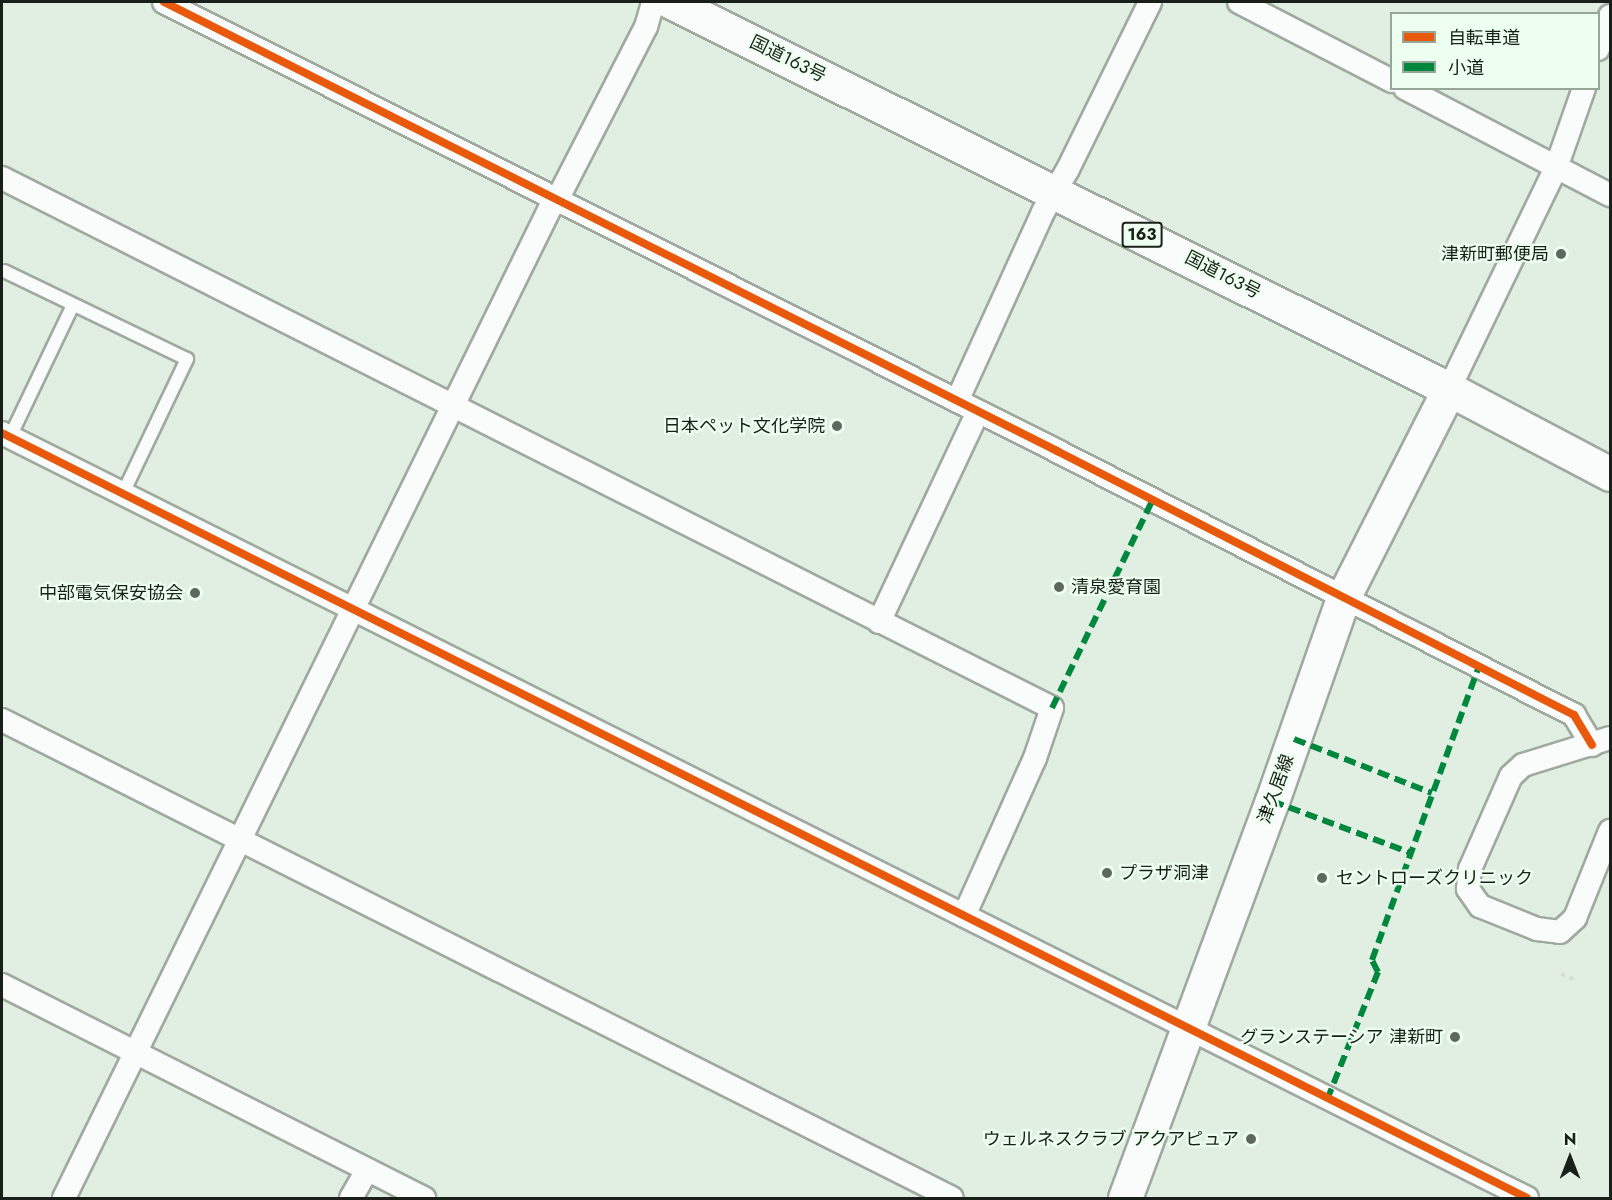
<!DOCTYPE html>
<meta charset="utf-8">
<style>
body{margin:0}
#map{position:relative;width:1612px;height:1200px;overflow:hidden;background:#e1eee2;font-family:Jost,"Noto Sans JP",sans-serif}
div>[style]{position:absolute}
.path>*{height:4px;margin-top:-2px;transform-origin:0;background:repeating-linear-gradient(90deg,#d8dcd9 0 4.5px,transparent 0 9px)}
.roads{filter:drop-shadow(2px 0 #9fa99f) drop-shadow(-2px 0 #9fa99f) drop-shadow(0 2px #9fa99f) drop-shadow(0 -2px #9fa99f)}
.lane>*{height:12px;margin:-6px;padding:0 6px;transform-origin:6px;border-radius:6px;background:#fafcfb}
.street>*{height:22px;margin:-11px;padding:0 11px;transform-origin:11px;border-radius:11px;background:#fafcfb}
.secondary>*{height:33px;margin:-16.5px;padding:0 16.5px;transform-origin:16.5px;border-radius:16.5px;background:#fafcfb}
.highway>*{height:33px;margin:-16.5px;padding:0 16.5px;transform-origin:16.5px;border-radius:16.5px;background:#fafcfb}
.quiet>*{height:6px;margin-top:-3px;transform-origin:0;background:repeating-linear-gradient(90deg,#00873e 0 12px,transparent 0 18px)}
.cycleway>*{height:8px;margin:-4px;padding:0 4px;transform-origin:4px;border-radius:4px;background:#e8590c}
.dots>*{width:16px;height:16px;translate:-50% -50%;box-sizing:border-box;border:3px solid #edffee;border-radius:50%}
span{translate:-50% -50%;white-space:nowrap;text-align:center;line-height:1.15;-webkit-text-stroke:4.5px #edffee;paint-order:stroke}
.shield-label span{padding:2px 4px;background:#edffee;border:2px solid;border-radius:4px;-webkit-text-stroke-width:0}
.shield-label{font-size:16px;color:#182019;font-weight:700}
.street-label{font-size:18px;color:#182019}
.poi-label{font-size:18px;color:#182019}
.right{translate:-100% -50%;text-align:right}
.left{translate:0 -50%;text-align:left}
.frame{position:absolute;inset:0;border:3px solid #182019;pointer-events:none}
.legend{position:absolute;left:1390px;top:12px;width:210px;height:78px;box-sizing:border-box;background:#edffee;border:2px solid #98a699;margin:0;padding:8px 10px;list-style:none;font-size:18px;color:#182019}
.legend li{display:flex;align-items:center;gap:12px;height:30px}
.legend b{width:30px;border:2px solid #98a699}
.north{position:absolute;left:1540px;top:1128px;width:60px;height:60px;-webkit-text-stroke:4px #edffee;paint-order:stroke;rotate:0deg;font-size:16px;font-weight:700;line-height:24px;text-align:center;color:#182019}
.north::after{content:'';display:block;margin:auto;width:21px;height:27px;background:#182019;clip-path:polygon(50% 0,100% 100%,50% 72%,0 100%)}
</style>
<div id="map">
<div class="path">
<i style="left:1561px;top:974px;width:14px;rotate:21deg"></i>
</div>
<div class="roads">
<div class="lane">
<i style="left:4px;top:271px;width:203px;rotate:25.7deg"></i>
<i style="left:187px;top:359px;width:148px;rotate:115.5deg"></i>
<i style="left:10px;top:437px;width:146px;rotate:-64.5deg"></i>
</div>
<div class="street">
<i style="left:164px;top:2px;width:1000px;rotate:26.69deg"></i>
<i style="left:1057px;top:451px;width:581px;rotate:27.05deg"></i>
<i style="left:1574px;top:715px;width:35px;rotate:59deg"></i>
<i style="left:1239px;top:2px;width:172px;rotate:27.3deg"></i>
<i style="left:1598px;top:49px;width:35px;rotate:-70deg"></i>
<i style="left:1405px;top:88px;width:231px;rotate:27.6deg"></i>
<i style="left:2px;top:178px;width:1176px;rotate:26.78deg"></i>
<i style="left:1052px;top:708px;width:53px;rotate:108.8deg"></i>
<i style="left:1035px;top:758px;width:173px;rotate:114.2deg"></i>
<i style="left:1449px;top:389px;width:246px;rotate:-64.2deg"></i>
<i style="left:1556px;top:168px;width:85px;rotate:-70.7deg"></i>
<i style="left:957px;top:401px;width:208px;rotate:-65.5deg"></i>
<i style="left:1043px;top:212px;width:50px;rotate:-59.8deg"></i>
<i style="left:1068px;top:169px;width:186px;rotate:-63.8deg"></i>
<i style="left:2px;top:433px;width:1706px;rotate:26.64deg"></i>
<i style="left:879px;top:622px;width:232px;rotate:-64.8deg"></i>
<i style="left:2px;top:720px;width:1063px;rotate:26.71deg"></i>
<i style="left:1610px;top:738px;width:91px;rotate:162.8deg"></i>
<i style="left:1523px;top:765px;width:16px;rotate:137deg"></i>
<i style="left:1511px;top:776px;width:102px;rotate:113.8deg"></i>
<i style="left:1470px;top:869px;width:20px;rotate:96deg"></i>
<i style="left:1468px;top:889px;width:21px;rotate:55deg"></i>
<i style="left:1480px;top:906px;width:61px;rotate:22deg"></i>
<i style="left:1537px;top:929px;width:23px;rotate:7deg"></i>
<i style="left:1560px;top:932px;width:21px;rotate:-43deg"></i>
<i style="left:1575px;top:918px;width:94px;rotate:-68.1deg"></i>
<i style="left:2px;top:985px;width:473px;rotate:26.8deg"></i>
<i style="left:64px;top:1198px;width:1103px;rotate:-63.85deg"></i>
<i style="left:550px;top:208px;width:11px;rotate:-49deg"></i>
<i style="left:557px;top:200px;width:195px;rotate:-62.8deg"></i>
<i style="left:646px;top:27px;width:26px;rotate:-74deg"></i>
<i style="left:351px;top:1198px;width:32px;rotate:-60deg"></i>
</div>
<div class="secondary">
<i style="left:1125px;top:1198px;width:423px;rotate:-69.7deg"></i>
<i style="left:1272px;top:801px;width:215px;rotate:-70.7deg"></i>
<i style="left:1343px;top:598px;width:234px;rotate:-63.1deg"></i>
</div>
<div class="highway">
<i style="left:671px;top:2px;width:869px;rotate:26.45deg"></i>
<i style="left:1449px;top:389px;width:182px;rotate:27.8deg"></i>
</div>
</div>
<div class="quiet">
<i style="left:1052px;top:708px;width:232px;rotate:-64.2deg"></i>
<i style="left:1294px;top:739px;width:148px;rotate:21.4deg"></i>
<i style="left:1272px;top:801px;width:148px;rotate:20.5deg"></i>
<i style="left:1327px;top:1100px;width:138px;rotate:-68.3deg"></i>
<i style="left:1378px;top:972px;width:13px;rotate:-117deg"></i>
<i style="left:1372px;top:960px;width:311px;rotate:-70deg"></i>
</div>
<div class="cycleway">
<i style="left:164px;top:2px;width:1000px;rotate:26.69deg"></i>
<i style="left:1057px;top:451px;width:581px;rotate:27.05deg"></i>
<i style="left:1574px;top:715px;width:35px;rotate:59deg"></i>
<i style="left:2px;top:433px;width:1706px;rotate:26.64deg"></i>
</div>
<div class="dots">
<i style="left:1561px;top:254px;background:#5e685f"></i>
<i style="left:837px;top:426px;background:#5e685f"></i>
<i style="left:1059px;top:587px;background:#5e685f"></i>
<i style="left:195px;top:593px;background:#5e685f"></i>
<i style="left:1107px;top:873px;background:#5e685f"></i>
<i style="left:1322px;top:878px;background:#5e685f"></i>
<i style="left:1455px;top:1037px;background:#5e685f"></i>
<i style="left:1251px;top:1139px;background:#5e685f"></i>
</div>
<div class="shield-label">
<span style="left:1142px;top:235px">163</span>
</div>
<div class="street-label">
<span style="left:788px;top:59px;rotate:26deg">国道163号</span>
<span style="left:1223px;top:275px;rotate:27deg">国道163号</span>
<span style="left:1276px;top:789px;rotate:-70deg">津久居線</span>
</div>
<div class="poi-label">
<span class="right" style="left:1549px;top:254px">津新町郵便局</span>
<span class="right" style="left:825px;top:426px">日本ペット文化学院</span>
<span class="left" style="left:1071px;top:587px">清泉愛育園</span>
<span class="right" style="left:183px;top:593px">中部電気保安協会</span>
<span class="left" style="left:1119px;top:873px">プラザ洞津</span>
<span class="left" style="left:1336px;top:878px">セントローズクリニック</span>
<span class="right" style="left:1443px;top:1037px">グランステーシア 津新町</span>
<span class="right" style="left:1239px;top:1139px">ウェルネスクラブ アクアピュア</span>
</div>
<div class="frame"></div>
<ul class="legend">
<li><b style="height:8px;background:#e8590c"></b>自転車道</li>
<li><b style="height:8px;background:#00873e"></b>小道</li>
</ul>
<div class="north">N</div>
</div>
